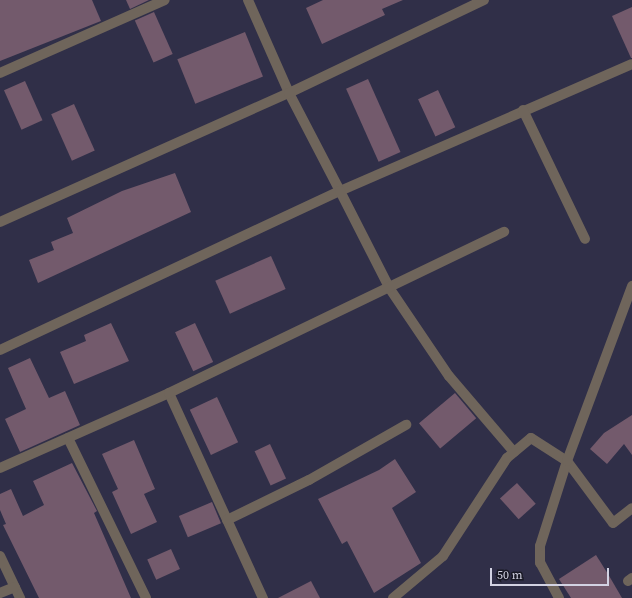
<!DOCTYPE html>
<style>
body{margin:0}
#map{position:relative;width:632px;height:598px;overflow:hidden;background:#302f48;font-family:"Source Serif 4",serif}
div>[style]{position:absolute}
.building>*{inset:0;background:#735a6c;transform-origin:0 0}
.minor>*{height:10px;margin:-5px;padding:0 5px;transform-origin:5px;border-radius:5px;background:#6f655b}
span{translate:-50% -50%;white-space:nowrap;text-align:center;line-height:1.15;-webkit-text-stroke:3px #191924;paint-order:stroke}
.scale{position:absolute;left:490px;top:568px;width:119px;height:18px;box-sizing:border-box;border:2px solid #d2d2e2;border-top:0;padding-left:5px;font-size:12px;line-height:14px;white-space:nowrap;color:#d2d2e2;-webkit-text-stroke:3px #191924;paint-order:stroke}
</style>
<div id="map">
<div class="building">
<i style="clip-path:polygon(0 0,92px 0,101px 21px,0 61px)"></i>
<i style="clip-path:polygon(126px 0,149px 0,130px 9px)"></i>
<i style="clip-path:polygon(323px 0,403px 0,382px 9px,385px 15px,322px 44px,306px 8px)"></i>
<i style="clip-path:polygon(632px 7px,632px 58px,631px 58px,612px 16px)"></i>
<i style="left:154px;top:12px;width:46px;height:21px;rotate:66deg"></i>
<i style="left:245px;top:32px;width:48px;height:73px;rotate:68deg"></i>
<i style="left:368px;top:79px;width:80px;height:24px;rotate:66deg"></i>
<i style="left:25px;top:81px;width:43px;height:23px;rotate:66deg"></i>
<i style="left:438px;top:90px;width:41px;height:22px;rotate:65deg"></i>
<i style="left:74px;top:104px;width:51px;height:25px;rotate:66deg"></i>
<i style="clip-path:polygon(175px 173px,191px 212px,38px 283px,29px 260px,54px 250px,51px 242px,73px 233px,67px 218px,122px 191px)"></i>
<i style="left:271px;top:256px;width:36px;height:61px;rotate:66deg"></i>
<i style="clip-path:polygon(111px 323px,129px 361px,74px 384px,60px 352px,86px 341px,84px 335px)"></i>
<i style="left:195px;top:323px;width:43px;height:22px;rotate:65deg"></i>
<i style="clip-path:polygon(30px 358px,49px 398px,65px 391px,80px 425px,20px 452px,5px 419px,26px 409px,8px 368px)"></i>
<i style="left:455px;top:393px;width:33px;height:47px;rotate:50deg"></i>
<i style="left:217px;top:397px;width:50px;height:30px;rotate:65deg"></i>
<i style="clip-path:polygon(632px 415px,632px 455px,624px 444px,607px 464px,590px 449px,604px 433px)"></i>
<i style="clip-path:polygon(134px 440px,155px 489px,144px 494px,157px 522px,131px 534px,112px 492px,118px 489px,102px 454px)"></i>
<i style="left:270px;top:444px;width:38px;height:17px;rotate:65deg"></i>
<i style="clip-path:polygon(395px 459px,416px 492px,392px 508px,421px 563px,374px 593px,347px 541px,342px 544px,318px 499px,379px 470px)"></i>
<i style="clip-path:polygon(72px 463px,97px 511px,94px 513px,131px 598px,39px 598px,3px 525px,6px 524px,0 510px,0 494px,11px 489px,23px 516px,44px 505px,33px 481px)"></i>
<i style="left:517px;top:483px;width:28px;height:23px;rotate:48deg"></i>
<i style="left:212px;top:502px;width:23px;height:36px;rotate:67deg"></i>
<i style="left:171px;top:549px;width:22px;height:26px;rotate:66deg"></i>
<i style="clip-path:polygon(596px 555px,608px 574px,622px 598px,571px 598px,559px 579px)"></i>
<i style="clip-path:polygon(311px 581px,320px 598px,278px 598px)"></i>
</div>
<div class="minor">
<i style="left:248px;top:0;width:102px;rotate:66.2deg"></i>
<i style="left:289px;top:93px;width:110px;rotate:62.5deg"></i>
<i style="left:340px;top:191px;width:318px;rotate:-23.5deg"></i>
<i style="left:0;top:73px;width:180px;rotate:-23.9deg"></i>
<i style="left:523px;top:110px;width:143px;rotate:64.3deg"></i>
<i style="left:0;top:222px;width:316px;rotate:-24.1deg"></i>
<i style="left:289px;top:93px;width:216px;rotate:-25.5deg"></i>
<i style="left:0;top:350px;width:375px;rotate:-25.1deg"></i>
<i style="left:340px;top:191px;width:110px;rotate:63deg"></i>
<i style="left:390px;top:289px;width:105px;rotate:55.9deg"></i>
<i style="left:449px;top:376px;width:100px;rotate:49.5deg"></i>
<i style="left:169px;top:393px;width:226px;rotate:65.4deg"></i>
<i style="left:68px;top:438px;width:178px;rotate:64deg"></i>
<i style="left:0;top:468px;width:185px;rotate:-23.9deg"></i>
<i style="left:169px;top:393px;width:372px;rotate:-25.7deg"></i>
<i style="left:227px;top:520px;width:91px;rotate:-26deg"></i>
<i style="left:309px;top:480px;width:112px;rotate:-29.6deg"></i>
<i style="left:0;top:556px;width:47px;rotate:64.5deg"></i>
<i style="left:628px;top:581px;width:5px;rotate:-37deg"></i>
<i style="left:0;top:593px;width:16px;rotate:-22deg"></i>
<i style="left:393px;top:598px;width:65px;rotate:-40deg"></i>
<i style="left:443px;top:556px;width:117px;rotate:-56.9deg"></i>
<i style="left:507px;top:458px;width:31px;rotate:-40deg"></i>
<i style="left:531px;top:438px;width:43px;rotate:32.6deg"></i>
<i style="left:567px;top:461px;width:77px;rotate:53.4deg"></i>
<i style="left:613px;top:523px;width:24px;rotate:-38deg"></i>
<i style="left:559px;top:598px;width:40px;rotate:-118deg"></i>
<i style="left:540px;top:563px;width:17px;rotate:-90deg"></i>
<i style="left:540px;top:546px;width:89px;rotate:-72.4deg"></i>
<i style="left:567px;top:461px;width:187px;rotate:-69.6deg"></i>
</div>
<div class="scale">50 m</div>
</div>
